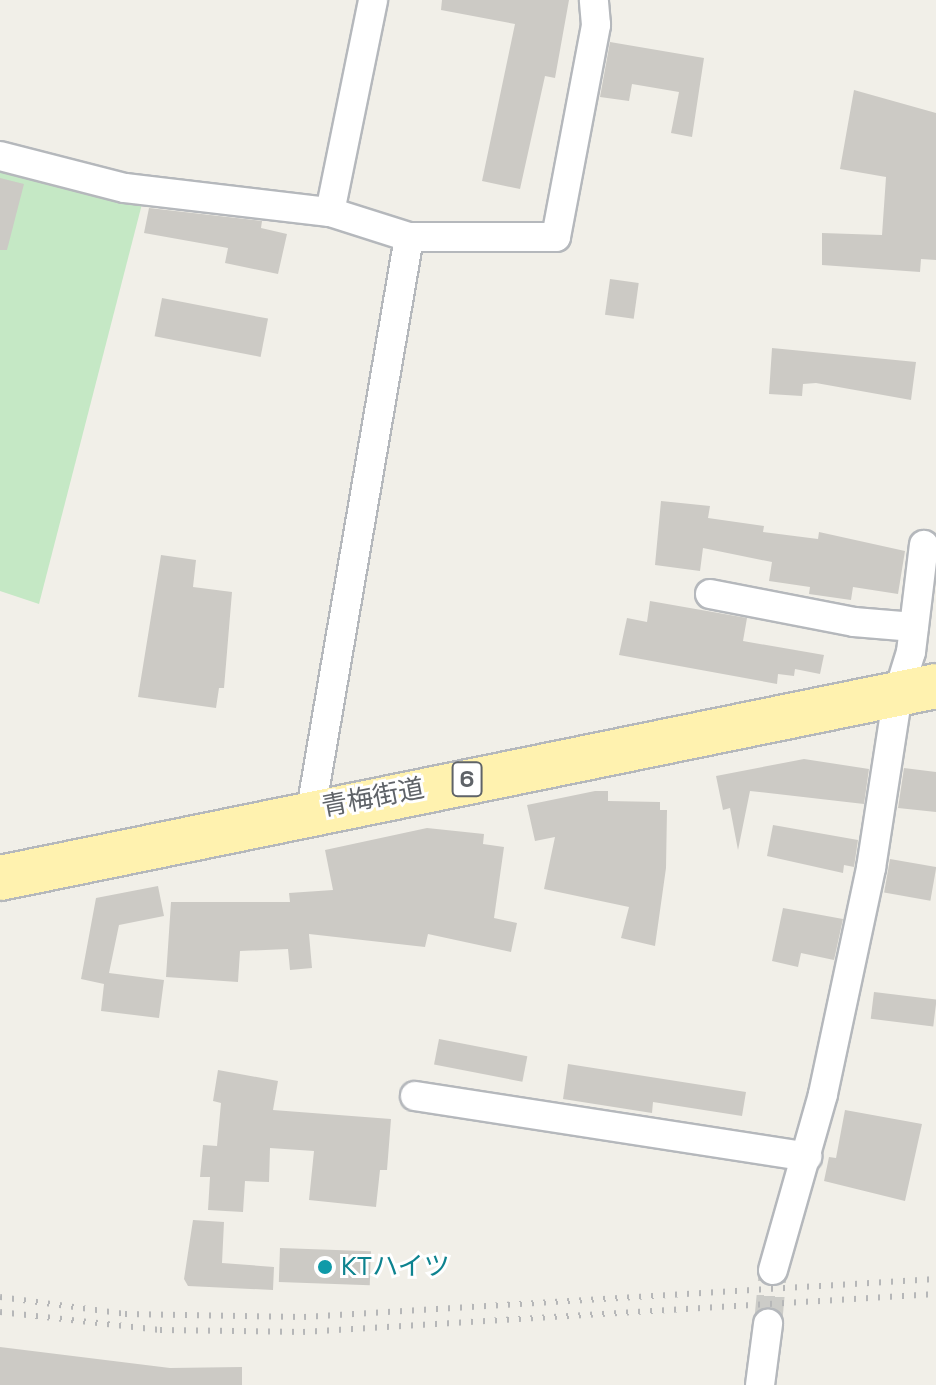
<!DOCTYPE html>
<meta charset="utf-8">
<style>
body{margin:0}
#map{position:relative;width:936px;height:1385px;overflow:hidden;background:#f1efe8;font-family:"Space Grotesk","Noto Sans JP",sans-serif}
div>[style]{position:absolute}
.green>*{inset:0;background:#c5e8c5}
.building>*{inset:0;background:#cccac5;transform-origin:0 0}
.minor-tunnel>*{height:28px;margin-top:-14px;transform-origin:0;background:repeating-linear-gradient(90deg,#ccccc8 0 28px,transparent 0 42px)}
.roads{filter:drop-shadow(2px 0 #b5b8bc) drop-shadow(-2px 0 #b5b8bc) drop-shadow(0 2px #b5b8bc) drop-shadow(0 -2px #b5b8bc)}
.minor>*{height:28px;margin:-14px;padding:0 14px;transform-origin:14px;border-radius:14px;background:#fff}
.primary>*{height:44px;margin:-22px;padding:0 22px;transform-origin:22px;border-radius:22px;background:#fff2af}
.rail>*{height:6px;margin-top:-3px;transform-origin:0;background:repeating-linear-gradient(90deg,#b6b7b8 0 2px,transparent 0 12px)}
.dots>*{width:22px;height:22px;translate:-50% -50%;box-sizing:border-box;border:4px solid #fff;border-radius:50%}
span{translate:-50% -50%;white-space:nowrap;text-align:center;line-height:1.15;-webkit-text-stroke:6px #fff;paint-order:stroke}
.shield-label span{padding:2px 6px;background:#fff;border:2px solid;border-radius:6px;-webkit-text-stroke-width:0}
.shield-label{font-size:24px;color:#5f6368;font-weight:700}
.street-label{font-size:26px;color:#5f6368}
.culture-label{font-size:26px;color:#0d838f}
.left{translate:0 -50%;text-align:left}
</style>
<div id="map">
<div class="green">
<i style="clip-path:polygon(0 168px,143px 200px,39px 604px,0 591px)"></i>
</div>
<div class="building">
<i style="clip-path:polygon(442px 0,569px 0,555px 78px,545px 76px,520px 189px,482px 181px,515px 24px,441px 10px)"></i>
<i style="clip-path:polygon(610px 42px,704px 58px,692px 137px,671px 133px,679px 92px,632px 84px,629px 101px,600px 97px)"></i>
<i style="clip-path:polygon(854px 90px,936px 113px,936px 260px,921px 259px,920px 272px,822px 265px,822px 233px,882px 235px,886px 177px,840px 169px)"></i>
<i style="clip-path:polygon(0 178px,24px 184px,7px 250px,0 250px)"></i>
<i style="clip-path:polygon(149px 208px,262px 221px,261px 228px,287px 234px,278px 274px,225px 263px,228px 248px,144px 233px)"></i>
<i style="left:610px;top:279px;width:29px;height:36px;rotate:8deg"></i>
<i style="left:162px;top:298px;width:108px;height:39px;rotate:11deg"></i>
<i style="clip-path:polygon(772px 348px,916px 362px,911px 400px,816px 383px,803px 384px,802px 396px,769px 394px)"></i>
<i style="clip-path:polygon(661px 501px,710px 506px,708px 518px,764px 526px,763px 532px,818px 539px,819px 532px,905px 551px,898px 594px,853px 587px,851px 600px,809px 594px,810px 587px,769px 581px,772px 562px,703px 548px,700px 571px,655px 565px)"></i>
<i style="clip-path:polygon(161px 555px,196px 560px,193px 587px,232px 592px,224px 688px,219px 688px,216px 708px,138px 697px)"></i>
<i style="clip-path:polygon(650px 601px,747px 618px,743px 641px,824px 655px,820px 674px,795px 669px,794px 676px,778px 674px,777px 684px,619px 655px,627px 618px,647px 622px)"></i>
<i style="clip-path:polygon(804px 759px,869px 769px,864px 804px,750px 791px,738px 850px,730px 808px,723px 810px,716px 776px)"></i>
<i style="clip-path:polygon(904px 768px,936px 772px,936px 812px,898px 808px)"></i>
<i style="clip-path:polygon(595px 791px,608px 791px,608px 801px,660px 802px,660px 810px,667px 810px,666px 868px,655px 946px,621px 938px,629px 907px,544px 889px,555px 837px,535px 841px,527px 805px)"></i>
<i style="clip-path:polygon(773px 825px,858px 840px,854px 867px,844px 865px,843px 873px,767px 856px)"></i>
<i style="clip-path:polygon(427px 828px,484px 834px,483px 844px,504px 847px,494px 918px,517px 923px,511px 952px,428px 934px,425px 947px,309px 934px,312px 968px,290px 970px,288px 949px,240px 951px,238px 982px,166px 977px,171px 902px,290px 902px,289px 893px,333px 890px,325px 850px)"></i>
<i style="left:890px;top:859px;width:47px;height:34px;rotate:10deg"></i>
<i style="clip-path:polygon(158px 886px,164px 916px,119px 925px,109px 973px,164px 980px,159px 1018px,101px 1011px,104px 984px,81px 979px,96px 898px)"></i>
<i style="clip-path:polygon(783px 908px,843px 919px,834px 960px,801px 953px,798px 967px,772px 961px)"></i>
<i style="left:874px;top:992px;width:63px;height:27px;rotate:7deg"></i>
<i style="left:439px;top:1039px;width:90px;height:26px;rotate:11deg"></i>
<i style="clip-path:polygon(568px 1064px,746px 1092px,742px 1116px,653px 1102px,652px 1113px,563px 1099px)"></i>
<i style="clip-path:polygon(218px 1070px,278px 1081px,273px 1110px,391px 1119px,387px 1170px,380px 1170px,376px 1207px,309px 1200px,314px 1151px,270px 1148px,269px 1182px,245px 1181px,243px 1212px,208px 1210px,210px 1177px,200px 1177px,203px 1145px,217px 1146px,221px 1103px,213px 1101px)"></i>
<i style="clip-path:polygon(845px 1110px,922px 1124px,905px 1201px,824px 1181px,829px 1157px,836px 1158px)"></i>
<i style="clip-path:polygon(193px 1220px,224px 1222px,222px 1263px,274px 1267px,273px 1290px,188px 1286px,184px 1279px)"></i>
<i style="left:280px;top:1248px;width:91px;height:34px;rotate:2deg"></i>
<i style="clip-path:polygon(0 1347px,170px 1368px,242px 1367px,242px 1385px,0 1385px)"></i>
</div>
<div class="minor-tunnel">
<i style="left:768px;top:1324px;width:54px;rotate:-84.7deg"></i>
</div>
<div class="roads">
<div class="minor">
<i style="left:0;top:156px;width:129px;rotate:14.4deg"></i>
<i style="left:125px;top:188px;width:206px;rotate:6.7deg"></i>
<i style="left:330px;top:212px;width:83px;rotate:17.6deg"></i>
<i style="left:409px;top:237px;width:147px"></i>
<i style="left:556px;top:237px;width:216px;rotate:-79.3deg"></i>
<i style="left:596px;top:25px;width:25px;rotate:-95deg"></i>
<i style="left:330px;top:212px;width:216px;rotate:-78.5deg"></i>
<i style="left:710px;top:594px;width:147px;rotate:11deg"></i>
<i style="left:854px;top:622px;width:60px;rotate:4.8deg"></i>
<i style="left:311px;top:810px;width:581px;rotate:-80.29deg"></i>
<i style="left:415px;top:1096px;width:397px;rotate:8.8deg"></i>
<i style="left:773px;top:1270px;width:183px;rotate:-74.1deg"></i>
<i style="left:823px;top:1094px;width:231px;rotate:-78deg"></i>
<i style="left:871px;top:868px;width:176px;rotate:-81.2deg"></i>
<i style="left:898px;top:694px;width:44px;rotate:-72.8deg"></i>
<i style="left:911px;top:652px;width:108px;rotate:-83.1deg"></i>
<i style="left:760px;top:1385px;width:62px;rotate:-82.5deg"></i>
</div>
<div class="primary">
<i style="left:0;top:878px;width:955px;rotate:-11.59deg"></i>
</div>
</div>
<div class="rail">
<i style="left:0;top:1297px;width:126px;rotate:7.7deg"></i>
<i style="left:125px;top:1314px;width:179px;rotate:1deg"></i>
<i style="left:304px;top:1317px;width:633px;rotate:-3.44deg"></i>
<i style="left:0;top:1312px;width:161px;rotate:6.4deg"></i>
<i style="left:160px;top:1330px;width:143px;rotate:0.8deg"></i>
<i style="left:303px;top:1332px;width:634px;rotate:-3.44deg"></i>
</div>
<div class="dots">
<i style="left:325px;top:1267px;background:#0f9aa8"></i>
</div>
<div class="shield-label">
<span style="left:467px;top:779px">6</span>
</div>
<div class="street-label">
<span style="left:373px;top:798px;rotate:-11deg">青梅街道</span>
</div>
<div class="culture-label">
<span class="left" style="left:341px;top:1267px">KTハイツ</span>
</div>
</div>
